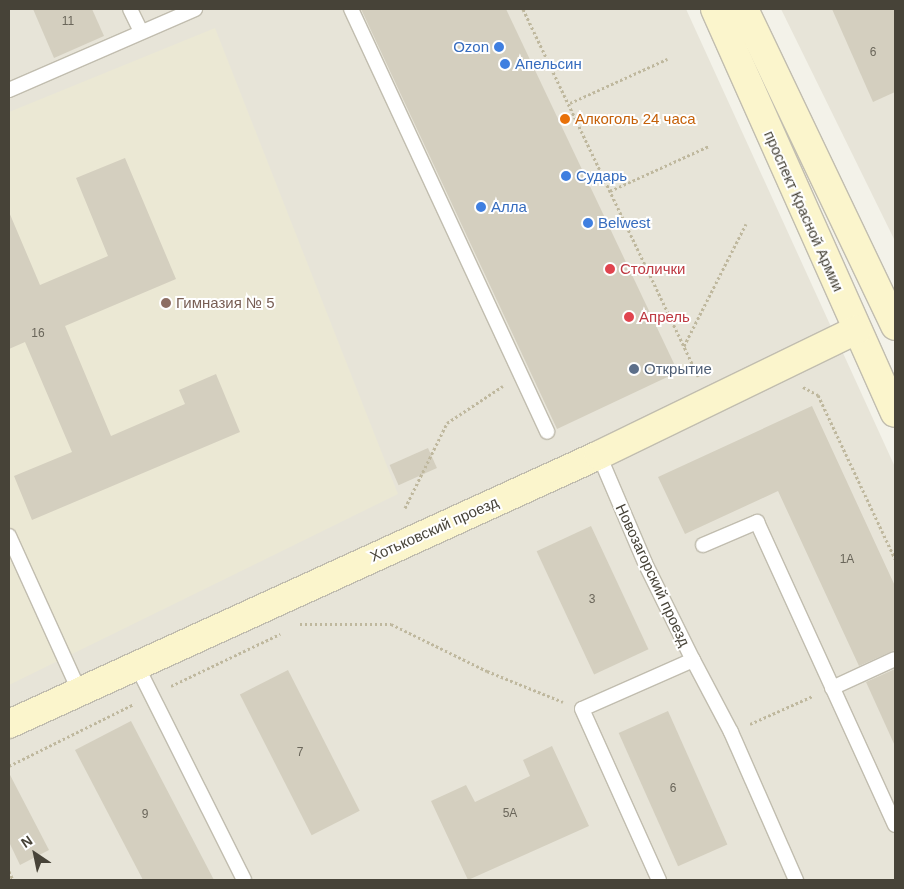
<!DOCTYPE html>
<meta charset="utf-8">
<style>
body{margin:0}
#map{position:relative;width:904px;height:889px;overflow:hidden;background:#f3f2e9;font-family:Arial,sans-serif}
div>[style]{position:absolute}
.residential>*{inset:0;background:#e7e4d8}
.education>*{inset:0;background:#ebe8d4}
.building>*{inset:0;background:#d4cfbf;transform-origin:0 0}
.path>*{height:3px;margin-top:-1.5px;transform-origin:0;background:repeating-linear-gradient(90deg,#bfb89e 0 2.5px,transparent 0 5px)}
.roads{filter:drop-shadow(1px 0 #c1bdaf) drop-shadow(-1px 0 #c1bdaf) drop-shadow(0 1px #c1bdaf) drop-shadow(0 -1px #c1bdaf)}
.service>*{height:14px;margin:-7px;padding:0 7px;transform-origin:7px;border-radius:7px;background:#fff}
.secondary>*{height:28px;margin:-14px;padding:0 14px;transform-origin:14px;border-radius:14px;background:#fbf5cc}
.dots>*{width:14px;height:14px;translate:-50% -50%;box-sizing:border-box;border:2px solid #fff;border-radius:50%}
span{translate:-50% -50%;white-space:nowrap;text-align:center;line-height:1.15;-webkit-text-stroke:4px #fff;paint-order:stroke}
.number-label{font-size:12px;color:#6a665a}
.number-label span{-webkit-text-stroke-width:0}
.shop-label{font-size:15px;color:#366cbe}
.right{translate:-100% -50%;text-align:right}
.left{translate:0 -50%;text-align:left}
.food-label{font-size:15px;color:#c56008}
.street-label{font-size:15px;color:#474338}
.health-label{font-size:15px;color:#be3a42}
.education-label{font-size:15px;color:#785e54}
.service-label{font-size:15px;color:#4e5e75}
.frame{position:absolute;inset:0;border:10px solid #474338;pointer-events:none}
.north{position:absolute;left:10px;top:829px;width:50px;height:50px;-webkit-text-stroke:4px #fff;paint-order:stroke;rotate:326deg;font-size:14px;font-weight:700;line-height:20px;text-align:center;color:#474338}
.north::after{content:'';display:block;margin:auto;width:18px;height:22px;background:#474338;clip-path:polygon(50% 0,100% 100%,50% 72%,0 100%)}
</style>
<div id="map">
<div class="residential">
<i style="clip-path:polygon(9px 9px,686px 9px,895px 467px,895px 880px,9px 880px)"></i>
<i style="clip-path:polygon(781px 9px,895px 9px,895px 241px)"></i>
</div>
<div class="education">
<i style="clip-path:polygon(215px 28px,398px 494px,9px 685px,9px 112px)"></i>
</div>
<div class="building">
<i style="clip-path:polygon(33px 9px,92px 9px,104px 36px,54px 58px)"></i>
<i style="clip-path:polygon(361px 9px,506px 9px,678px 372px,557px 429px)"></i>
<i style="clip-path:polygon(832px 9px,895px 9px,895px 92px,873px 102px)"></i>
<i style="clip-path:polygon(125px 158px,176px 279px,65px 326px,111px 436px,185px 404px,179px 390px,216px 374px,240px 432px,32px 520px,14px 476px,72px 452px,25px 342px,9px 349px,9px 212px,40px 285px,108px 256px,76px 178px)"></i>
<i style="clip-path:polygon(812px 406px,895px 586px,895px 650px,859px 666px,778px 491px,685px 534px,658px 477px)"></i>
<i style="left:428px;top:448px;width:22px;height:42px;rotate:66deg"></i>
<i style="left:591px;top:526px;width:136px;height:60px;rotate:65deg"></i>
<i style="clip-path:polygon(895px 669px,895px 746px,866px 682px)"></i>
<i style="left:288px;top:670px;width:158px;height:54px;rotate:63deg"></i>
<i style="left:668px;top:711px;width:146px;height:54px;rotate:66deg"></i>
<i style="clip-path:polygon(131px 721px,214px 880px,143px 880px,75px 750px)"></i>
<i style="clip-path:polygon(552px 746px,589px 826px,468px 880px,431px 801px,466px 785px,475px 802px,530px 776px,523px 760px)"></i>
<i style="clip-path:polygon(9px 773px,49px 850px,20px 865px,9px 842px)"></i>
</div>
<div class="path">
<i style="left:523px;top:9px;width:407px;rotate:64.5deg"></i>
<i style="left:570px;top:103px;width:107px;rotate:-24.4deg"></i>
<i style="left:610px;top:191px;width:109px;rotate:-24.4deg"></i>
<i style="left:684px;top:346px;width:137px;rotate:-63.1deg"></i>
<i style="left:803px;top:387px;width:17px;rotate:28deg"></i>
<i style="left:818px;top:395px;width:181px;rotate:64.8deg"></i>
<i style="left:405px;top:508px;width:95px;rotate:-63.7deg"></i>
<i style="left:447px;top:423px;width:67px;rotate:-33.5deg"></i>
<i style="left:300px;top:624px;width:91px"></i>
<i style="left:391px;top:624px;width:107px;rotate:26.1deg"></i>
<i style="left:487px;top:671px;width:82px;rotate:22.2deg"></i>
<i style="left:171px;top:686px;width:121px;rotate:-25.5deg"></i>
<i style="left:750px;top:724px;width:69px;rotate:-24deg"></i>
<i style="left:9px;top:766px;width:140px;rotate:-26.4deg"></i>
<i style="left:9px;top:871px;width:10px;rotate:66deg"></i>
</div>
<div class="roads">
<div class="service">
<i style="left:130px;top:9px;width:25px;rotate:64deg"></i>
<i style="left:351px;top:9px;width:466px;rotate:65.1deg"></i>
<i style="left:9px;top:90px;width:203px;rotate:-23.5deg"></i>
<i style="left:599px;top:455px;width:117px;rotate:66.9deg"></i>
<i style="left:645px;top:563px;width:108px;rotate:63.7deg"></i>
<i style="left:693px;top:660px;width:121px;rotate:156.2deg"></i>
<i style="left:582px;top:709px;width:188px;rotate:65.8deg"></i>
<i style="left:9px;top:536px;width:169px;rotate:65.6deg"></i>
<i style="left:703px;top:545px;width:59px;rotate:-23.1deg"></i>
<i style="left:757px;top:522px;width:333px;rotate:65.5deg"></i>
<i style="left:693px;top:660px;width:81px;rotate:62.2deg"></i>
<i style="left:731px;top:732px;width:162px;rotate:66.3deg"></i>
<i style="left:136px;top:664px;width:241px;rotate:63.4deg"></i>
<i style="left:832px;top:688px;width:69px;rotate:-24.7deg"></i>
</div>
<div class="secondary">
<i style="left:715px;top:9px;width:442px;rotate:66deg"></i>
<i style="left:744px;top:9px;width:351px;rotate:64.5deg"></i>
<i style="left:9px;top:724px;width:648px;rotate:-24.51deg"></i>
<i style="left:599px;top:455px;width:287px;rotate:-25.9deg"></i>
</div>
</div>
<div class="dots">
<i style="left:499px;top:47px;background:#3f7fe0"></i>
<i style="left:505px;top:64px;background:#3f7fe0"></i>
<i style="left:565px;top:119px;background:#e8710a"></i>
<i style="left:566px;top:176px;background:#3f7fe0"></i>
<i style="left:481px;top:207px;background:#3f7fe0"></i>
<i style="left:588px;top:223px;background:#3f7fe0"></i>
<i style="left:610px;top:269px;background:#e0444e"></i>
<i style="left:166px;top:303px;background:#8d6e63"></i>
<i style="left:629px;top:317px;background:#e0444e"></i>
<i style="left:634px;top:369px;background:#5c6f8a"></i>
</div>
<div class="number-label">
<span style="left:68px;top:22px">11</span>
<span style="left:873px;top:53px">6</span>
<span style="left:38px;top:334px">16</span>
<span style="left:847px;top:560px">1А</span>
<span style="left:592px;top:600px">3</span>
<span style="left:300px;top:753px">7</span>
<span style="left:673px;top:789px">6</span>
<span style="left:510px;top:814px">5А</span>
<span style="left:145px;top:815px">9</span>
</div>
<div class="shop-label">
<span class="right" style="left:489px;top:47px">Ozon</span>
<span class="left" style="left:515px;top:64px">Апельсин</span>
<span class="left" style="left:576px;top:176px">Сударь</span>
<span class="left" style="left:491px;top:207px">Алла</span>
<span class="left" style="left:598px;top:223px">Belwest</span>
</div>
<div class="food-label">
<span class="left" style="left:575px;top:119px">Алкоголь 24 часа</span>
</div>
<div class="street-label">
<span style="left:804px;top:211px;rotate:66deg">проспект Красной Армии</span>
<span style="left:434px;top:529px;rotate:-24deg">Хотьковский проезд</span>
<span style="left:653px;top:575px;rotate:65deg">Новозагорский проезд</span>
</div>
<div class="health-label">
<span class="left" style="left:620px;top:269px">Столички</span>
<span class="left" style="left:639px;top:317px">Апрель</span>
</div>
<div class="education-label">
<span class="left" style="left:176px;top:303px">Гимназия № 5</span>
</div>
<div class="service-label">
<span class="left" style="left:644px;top:369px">Открытие</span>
</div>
<div class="frame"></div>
<div class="north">N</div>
</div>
